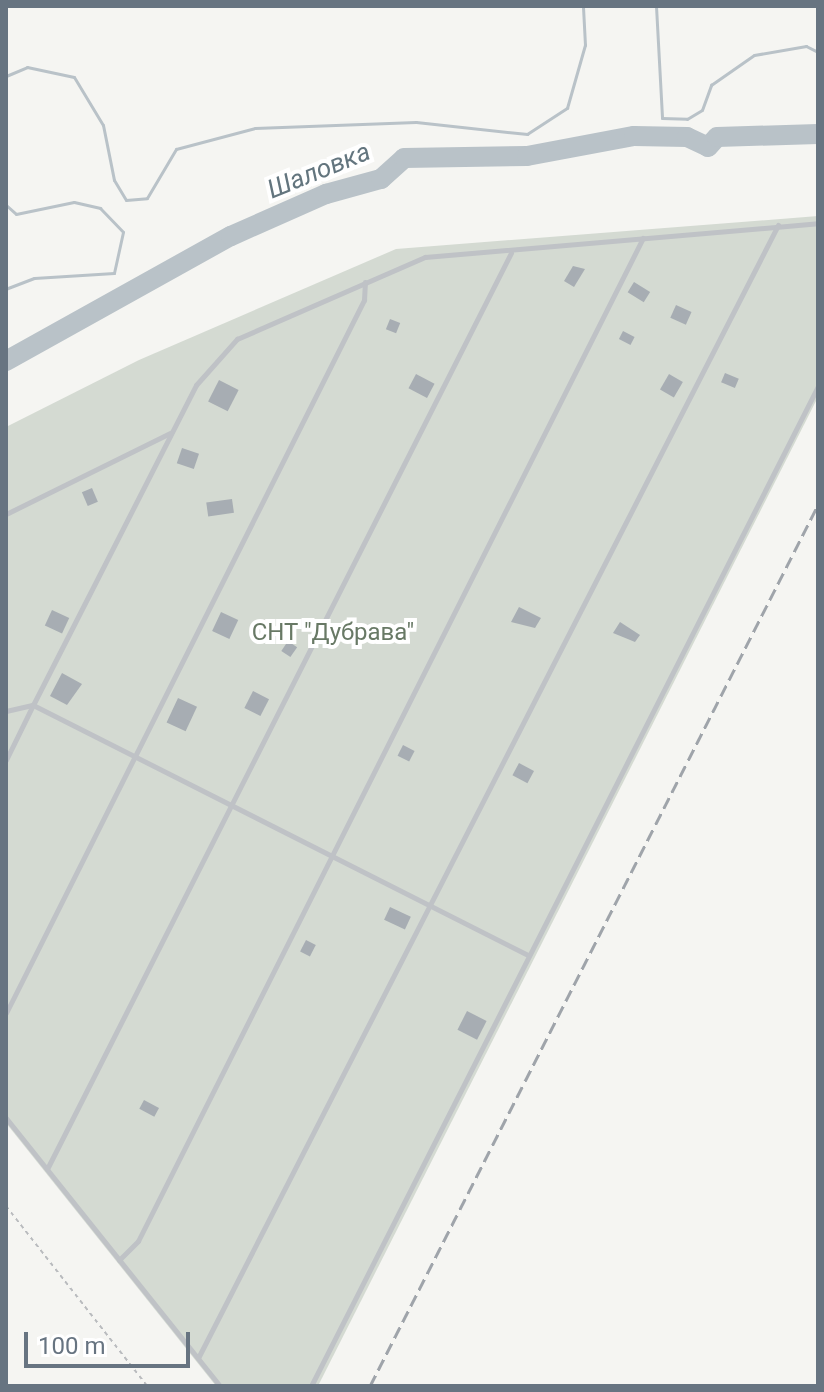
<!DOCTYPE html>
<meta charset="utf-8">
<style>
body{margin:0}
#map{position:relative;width:824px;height:1392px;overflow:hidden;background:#f5f5f2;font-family:Roboto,sans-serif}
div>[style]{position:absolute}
.green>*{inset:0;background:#d4dad2}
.stream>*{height:3px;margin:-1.5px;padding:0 1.5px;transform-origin:1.5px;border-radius:1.5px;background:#b9c2c8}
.river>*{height:20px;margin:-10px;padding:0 10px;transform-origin:10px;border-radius:10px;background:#b9c2c8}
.building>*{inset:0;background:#a7adb3;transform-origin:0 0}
.path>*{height:2px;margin-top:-1px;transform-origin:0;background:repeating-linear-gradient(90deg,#b9bbbe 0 4px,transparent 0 8px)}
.lane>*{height:5px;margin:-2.5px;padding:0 2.5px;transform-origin:2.5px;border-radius:2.5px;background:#bfc2c6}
.rail>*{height:3px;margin-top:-1.5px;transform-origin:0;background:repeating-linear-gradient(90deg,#9fa4aa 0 12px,transparent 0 18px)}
span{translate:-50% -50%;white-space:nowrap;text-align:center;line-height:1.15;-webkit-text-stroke:8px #fff;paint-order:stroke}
.park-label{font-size:24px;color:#687965}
.water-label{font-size:26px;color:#63757e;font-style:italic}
.frame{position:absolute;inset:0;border:8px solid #677481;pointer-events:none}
.scale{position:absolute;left:24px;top:1332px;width:166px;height:36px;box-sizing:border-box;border:4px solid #677481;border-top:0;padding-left:10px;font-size:24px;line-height:28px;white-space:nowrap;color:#677481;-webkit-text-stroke:6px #fff;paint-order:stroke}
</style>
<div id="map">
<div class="green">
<i style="clip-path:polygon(818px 216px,818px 397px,318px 1386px,216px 1386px,6px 1123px,6px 427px,139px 360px,396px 249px)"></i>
</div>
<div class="stream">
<i style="left:656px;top:6px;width:112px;rotate:86.9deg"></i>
<i style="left:662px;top:118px;width:25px;rotate:2deg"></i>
<i style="left:687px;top:119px;width:17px;rotate:-31deg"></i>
<i style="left:702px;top:110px;width:27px;rotate:-70deg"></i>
<i style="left:711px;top:85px;width:52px;rotate:-34.9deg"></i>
<i style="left:754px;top:55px;width:53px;rotate:-9.8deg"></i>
<i style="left:806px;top:46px;width:13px;rotate:27deg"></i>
<i style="left:6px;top:76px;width:23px;rotate:-23deg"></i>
<i style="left:27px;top:67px;width:48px;rotate:12deg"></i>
<i style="left:74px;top:77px;width:56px;rotate:58.9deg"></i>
<i style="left:103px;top:125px;width:56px;rotate:78.7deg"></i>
<i style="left:114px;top:180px;width:23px;rotate:59deg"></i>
<i style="left:126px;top:200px;width:21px;rotate:-5deg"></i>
<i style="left:147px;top:198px;width:57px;rotate:-59.4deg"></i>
<i style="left:176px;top:149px;width:82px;rotate:-14.9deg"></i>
<i style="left:255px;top:128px;width:161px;rotate:-2.1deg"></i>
<i style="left:416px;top:122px;width:112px;rotate:6.2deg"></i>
<i style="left:527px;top:134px;width:48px;rotate:-33deg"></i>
<i style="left:567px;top:108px;width:66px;rotate:-74.1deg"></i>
<i style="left:585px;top:45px;width:39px;rotate:-93deg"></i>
<i style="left:6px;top:118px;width:31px;rotate:90deg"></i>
<i style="left:6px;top:205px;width:13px;rotate:42deg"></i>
<i style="left:16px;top:214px;width:59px;rotate:-11.7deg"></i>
<i style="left:74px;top:202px;width:27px;rotate:13deg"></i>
<i style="left:100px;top:208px;width:33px;rotate:46deg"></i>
<i style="left:123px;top:232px;width:42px;rotate:102.4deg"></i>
<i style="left:114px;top:273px;width:80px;rotate:176.4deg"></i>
<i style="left:34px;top:278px;width:30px;rotate:159deg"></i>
</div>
<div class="river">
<i style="left:6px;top:361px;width:257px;rotate:-29.1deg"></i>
<i style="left:231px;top:236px;width:104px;rotate:-23.9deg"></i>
<i style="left:326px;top:194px;width:57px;rotate:-15.3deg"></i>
<i style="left:381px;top:179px;width:31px;rotate:-42deg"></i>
<i style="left:404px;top:158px;width:123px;rotate:-0.9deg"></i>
<i style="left:527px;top:156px;width:109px;rotate:-10.6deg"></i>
<i style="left:634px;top:136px;width:53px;rotate:1.1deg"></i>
<i style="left:687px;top:137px;width:23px;rotate:25deg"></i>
<i style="left:708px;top:147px;width:13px;rotate:-48deg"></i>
<i style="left:717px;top:137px;width:101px;rotate:-1.7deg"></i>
</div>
<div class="building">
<i style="clip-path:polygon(573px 266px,585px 269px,574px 287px,564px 281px)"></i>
<i style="left:634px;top:282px;width:19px;height:12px;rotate:32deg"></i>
<i style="left:676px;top:305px;width:17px;height:14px;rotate:24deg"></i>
<i style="left:390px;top:319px;width:11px;height:11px;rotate:22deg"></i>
<i style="left:623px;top:331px;width:13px;height:9px;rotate:27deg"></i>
<i style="left:725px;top:373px;width:15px;height:10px;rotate:23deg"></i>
<i style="left:416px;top:374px;width:21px;height:16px;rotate:28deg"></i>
<i style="left:669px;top:374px;width:16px;height:18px;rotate:30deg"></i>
<i style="left:219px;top:380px;width:22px;height:24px;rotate:27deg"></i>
<i style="left:182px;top:448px;width:18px;height:16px;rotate:19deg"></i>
<i style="left:92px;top:488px;width:15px;height:11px;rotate:67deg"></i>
<i style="left:232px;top:499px;width:14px;height:26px;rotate:82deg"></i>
<i style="clip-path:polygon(519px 607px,541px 618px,535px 628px,511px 622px)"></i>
<i style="left:52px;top:610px;width:19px;height:17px;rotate:25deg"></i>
<i style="left:221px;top:612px;width:19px;height:21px;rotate:25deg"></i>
<i style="clip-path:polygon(620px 622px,640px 635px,635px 642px,613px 633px)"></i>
<i style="left:288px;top:641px;width:11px;height:12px;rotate:34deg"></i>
<i style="clip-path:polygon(62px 673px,82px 684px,67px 705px,50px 696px)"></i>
<i style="left:253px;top:691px;width:18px;height:19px;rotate:27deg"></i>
<i style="left:178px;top:698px;width:21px;height:27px;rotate:25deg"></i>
<i style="left:403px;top:745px;width:13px;height:12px;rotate:27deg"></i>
<i style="left:519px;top:763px;width:17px;height:14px;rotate:28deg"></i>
<i style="left:390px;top:907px;width:23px;height:14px;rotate:25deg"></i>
<i style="left:306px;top:940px;width:11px;height:13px;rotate:27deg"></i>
<i style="left:467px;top:1011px;width:22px;height:21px;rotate:27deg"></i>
<i style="left:144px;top:1100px;width:17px;height:10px;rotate:28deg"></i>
</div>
<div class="path">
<i style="left:6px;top:1206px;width:229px;rotate:51.9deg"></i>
</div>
<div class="lane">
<i style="left:6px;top:514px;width:183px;rotate:-26.3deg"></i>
<i style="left:6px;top:711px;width:28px;rotate:-13deg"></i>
<i style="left:33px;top:705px;width:359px;rotate:-63deg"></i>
<i style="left:196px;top:385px;width:62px;rotate:-48.3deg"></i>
<i style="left:237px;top:339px;width:205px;rotate:-23.6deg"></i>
<i style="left:425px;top:257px;width:394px;rotate:-4.9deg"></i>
<i style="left:6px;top:760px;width:61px;rotate:-63.9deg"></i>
<i style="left:33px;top:705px;width:555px;rotate:26.8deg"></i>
<i style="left:6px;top:1013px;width:798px;rotate:-63.34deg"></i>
<i style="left:364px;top:300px;width:18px;rotate:-87deg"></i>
<i style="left:6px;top:1118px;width:343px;rotate:51.4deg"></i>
<i style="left:47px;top:1169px;width:1027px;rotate:-63.14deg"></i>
<i style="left:119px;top:1260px;width:27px;rotate:-45deg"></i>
<i style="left:138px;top:1241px;width:1123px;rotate:-63.28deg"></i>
<i style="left:198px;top:1358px;width:1273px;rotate:-62.89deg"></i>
<i style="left:311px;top:1386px;width:1121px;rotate:-63.11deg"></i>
</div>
<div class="rail">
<i style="left:370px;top:1386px;width:988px;rotate:-63.05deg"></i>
</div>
<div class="park-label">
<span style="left:333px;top:633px">СНТ "Дубрава"</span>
</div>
<div class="water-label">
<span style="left:319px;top:171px;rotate:-22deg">Шаловка</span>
</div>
<div class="frame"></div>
<div class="scale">100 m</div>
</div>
